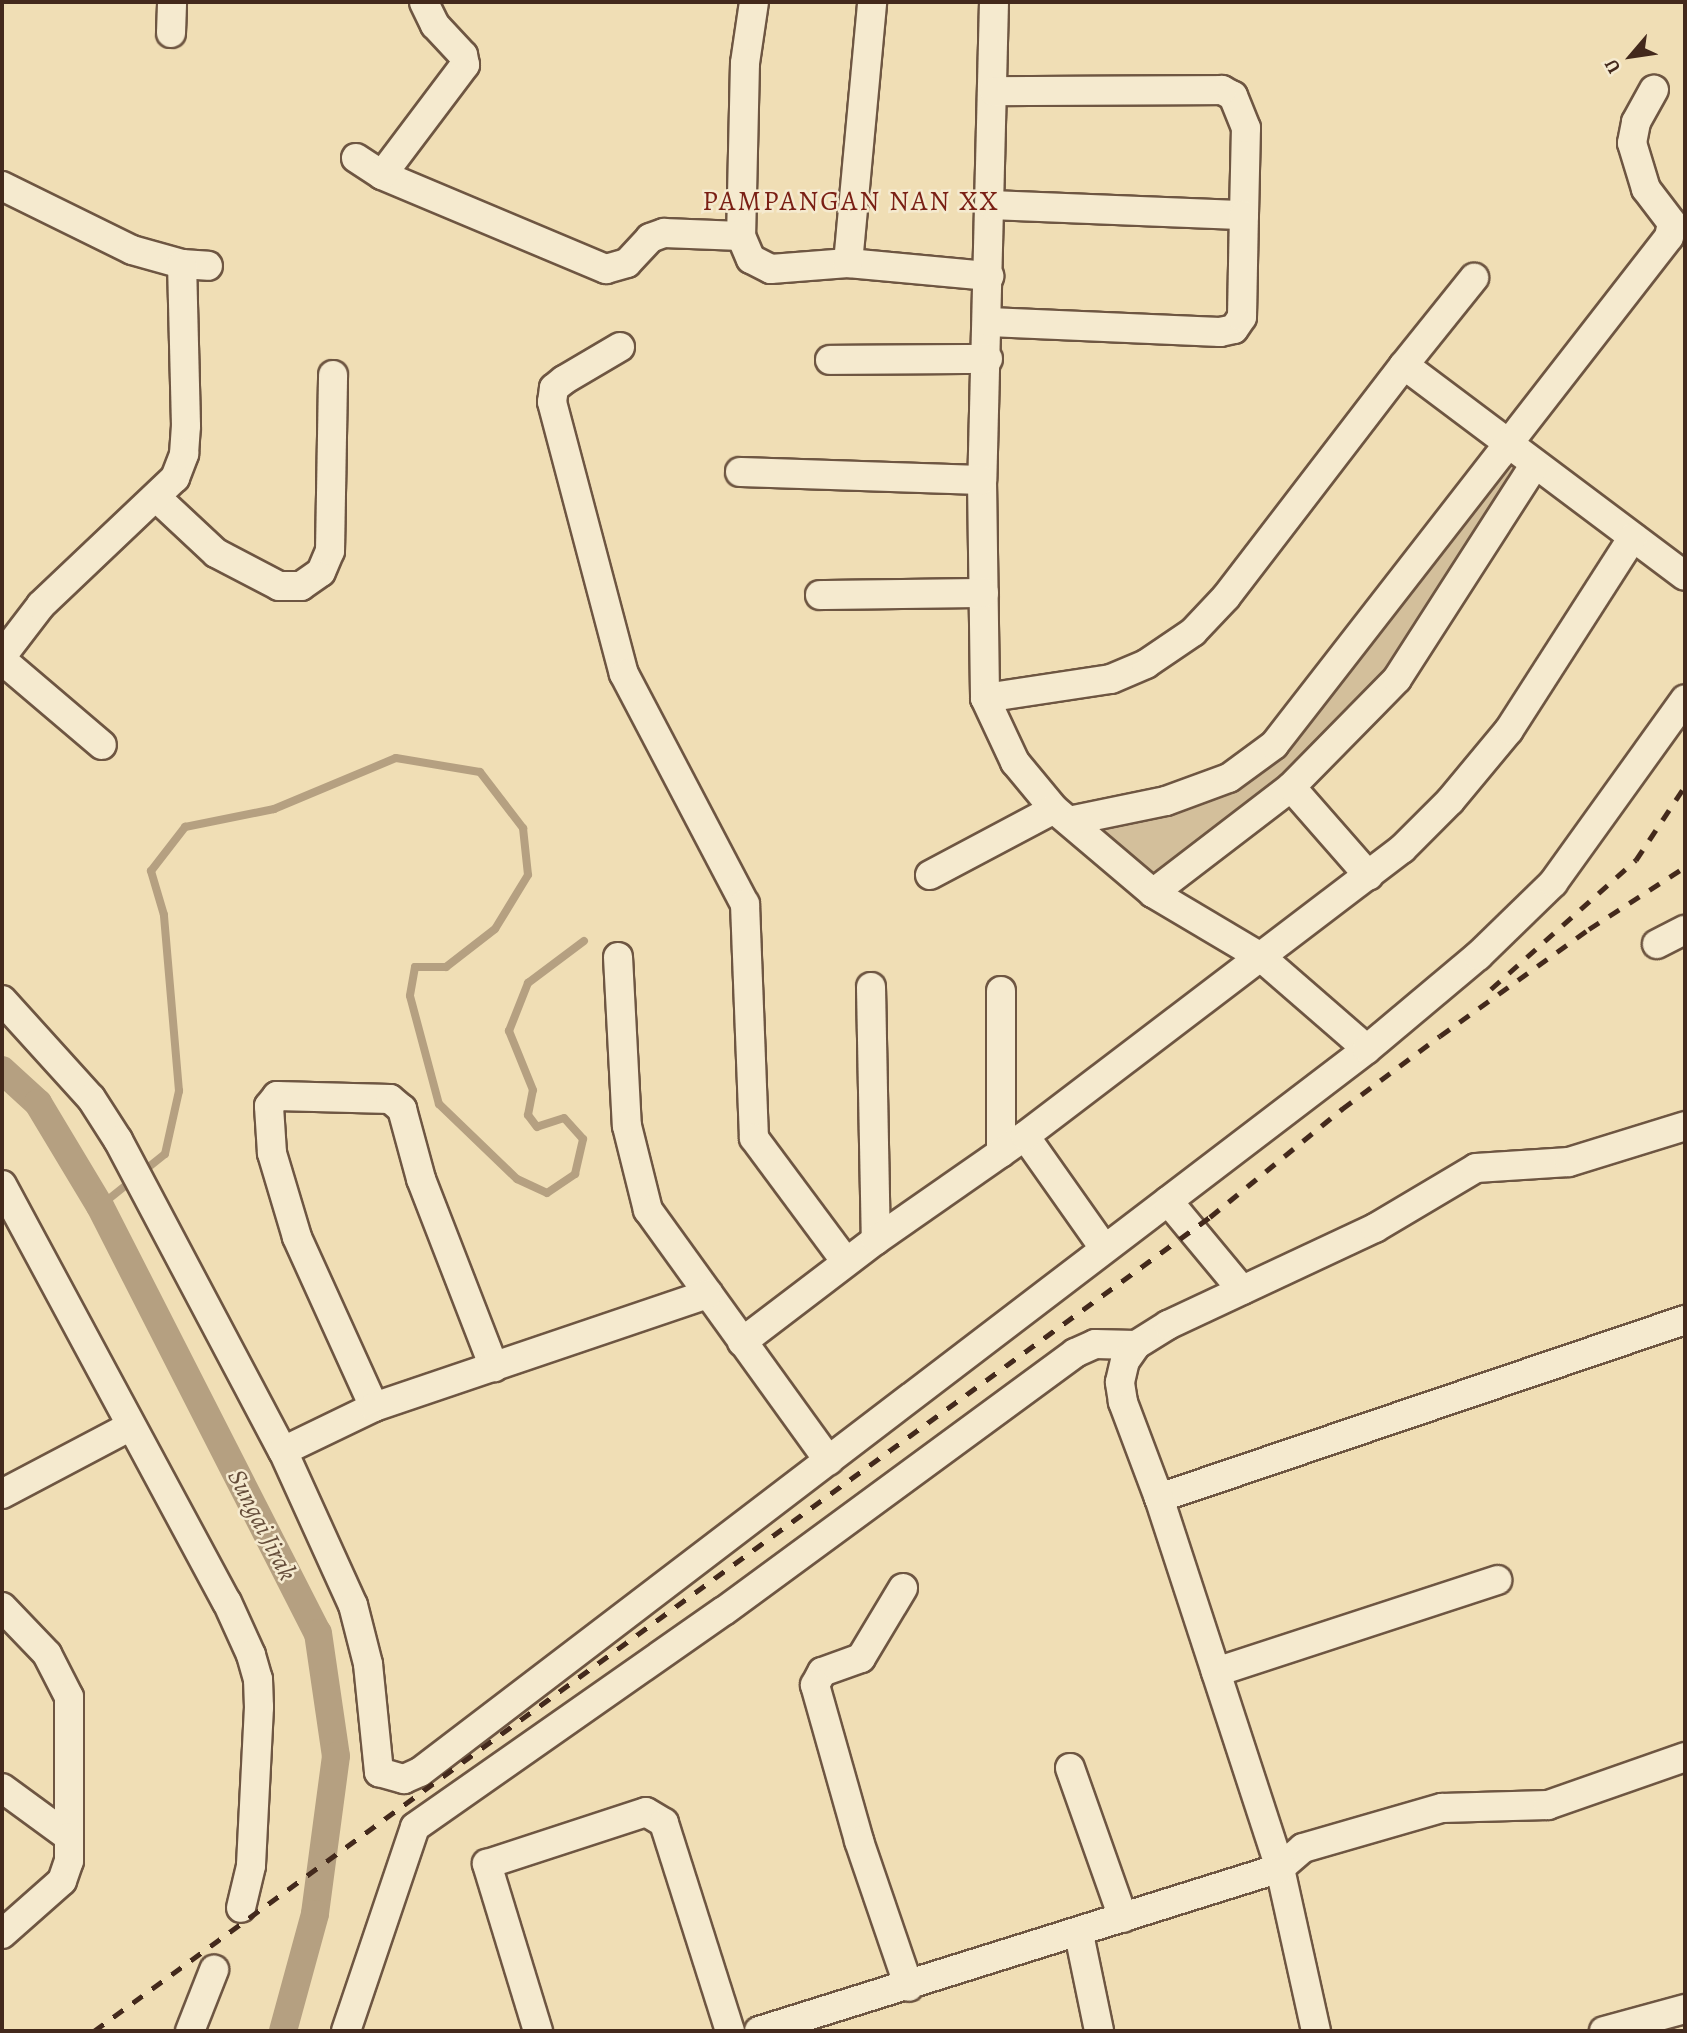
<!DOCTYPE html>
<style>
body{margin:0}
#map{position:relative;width:1687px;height:2033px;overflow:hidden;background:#f0deb5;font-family:Alegreya,serif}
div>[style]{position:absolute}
.green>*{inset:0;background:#d3bf9b}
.stream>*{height:8px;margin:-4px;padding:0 4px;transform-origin:4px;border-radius:4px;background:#b5a081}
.canal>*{height:28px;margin:-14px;padding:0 14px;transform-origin:14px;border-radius:14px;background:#b5a081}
.roads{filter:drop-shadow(2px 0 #6e5642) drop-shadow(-2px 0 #6e5642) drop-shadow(0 2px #6e5642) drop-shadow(0 -2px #6e5642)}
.minor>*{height:28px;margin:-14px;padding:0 14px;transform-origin:14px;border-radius:14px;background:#f5eacf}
.rail>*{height:5px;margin-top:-2.5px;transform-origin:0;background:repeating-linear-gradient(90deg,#43291c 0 12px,transparent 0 24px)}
span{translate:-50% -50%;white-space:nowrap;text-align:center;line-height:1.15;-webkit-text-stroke:5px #f5eacf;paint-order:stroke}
.water-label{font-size:26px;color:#654d3a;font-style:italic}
.quarter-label{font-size:28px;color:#7a1f14;letter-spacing:2px}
.frame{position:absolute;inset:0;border:4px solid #43291c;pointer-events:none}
.north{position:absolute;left:1596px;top:21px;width:70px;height:70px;-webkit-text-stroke:5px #f5eacf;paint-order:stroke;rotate:241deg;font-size:19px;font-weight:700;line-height:28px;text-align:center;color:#43291c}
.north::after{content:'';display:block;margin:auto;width:24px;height:32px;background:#43291c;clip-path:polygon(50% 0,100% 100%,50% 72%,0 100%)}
</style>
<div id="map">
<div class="green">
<i style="clip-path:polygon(1508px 460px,1518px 474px,1385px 687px,1306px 769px,1155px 881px,1088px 822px,1250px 768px)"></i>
</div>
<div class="stream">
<i style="left:100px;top:1206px;width:83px;rotate:-38.7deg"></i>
<i style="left:165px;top:1154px;width:65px;rotate:-77.5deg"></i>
<i style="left:179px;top:1091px;width:177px;rotate:-94.9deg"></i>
<i style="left:164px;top:915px;width:46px;rotate:-106.5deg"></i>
<i style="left:151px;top:871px;width:56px;rotate:-52.3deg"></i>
<i style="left:185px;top:827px;width:91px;rotate:-11.4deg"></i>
<i style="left:274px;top:809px;width:132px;rotate:-22.7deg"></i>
<i style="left:396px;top:758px;width:85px;rotate:9.5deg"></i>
<i style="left:480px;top:772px;width:71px;rotate:52.5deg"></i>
<i style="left:523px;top:828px;width:47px;rotate:83.9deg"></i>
<i style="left:528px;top:875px;width:63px;rotate:121.4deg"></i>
<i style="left:495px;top:929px;width:62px;rotate:142.2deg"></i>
<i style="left:446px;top:967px;width:31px;rotate:180deg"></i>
<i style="left:415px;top:967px;width:29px;rotate:100deg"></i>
<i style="left:410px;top:996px;width:112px;rotate:75deg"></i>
<i style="left:439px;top:1104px;width:108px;rotate:43.9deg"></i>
<i style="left:517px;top:1179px;width:33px;rotate:25deg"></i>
<i style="left:547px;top:1193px;width:34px;rotate:-34deg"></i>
<i style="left:575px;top:1174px;width:36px;rotate:-77deg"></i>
<i style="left:583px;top:1139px;width:28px;rotate:-132deg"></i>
<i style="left:564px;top:1118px;width:28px;rotate:162deg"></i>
<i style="left:537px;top:1127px;width:15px;rotate:-127deg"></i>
<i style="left:528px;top:1115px;width:25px;rotate:-79deg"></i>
<i style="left:533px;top:1090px;width:64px;rotate:-112.1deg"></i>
<i style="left:509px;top:1031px;width:52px;rotate:-68.4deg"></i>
<i style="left:528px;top:983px;width:70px;rotate:-36.9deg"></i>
</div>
<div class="canal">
<i style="left:2px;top:1070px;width:49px;rotate:42.5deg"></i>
<i style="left:38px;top:1103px;width:120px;rotate:59deg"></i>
<i style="left:100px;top:1206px;width:479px;rotate:63deg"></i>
<i style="left:318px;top:1633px;width:124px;rotate:81.7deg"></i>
<i style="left:336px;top:1756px;width:159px;rotate:97.6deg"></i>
<i style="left:315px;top:1914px;width:121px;rotate:105.3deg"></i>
</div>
<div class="roads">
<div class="minor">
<i style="left:754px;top:2px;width:62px;rotate:98.4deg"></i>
<i style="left:745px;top:63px;width:173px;rotate:91.3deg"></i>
<i style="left:741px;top:236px;width:25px;rotate:67deg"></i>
<i style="left:751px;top:259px;width:22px;rotate:27deg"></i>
<i style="left:771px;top:269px;width:77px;rotate:-4.5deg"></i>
<i style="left:848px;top:263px;width:142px;rotate:5.3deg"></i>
<i style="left:994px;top:2px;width:478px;rotate:91.4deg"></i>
<i style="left:982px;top:480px;width:218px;rotate:89.2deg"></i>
<i style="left:985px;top:698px;width:71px;rotate:64.9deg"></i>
<i style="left:1015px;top:762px;width:61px;rotate:50.3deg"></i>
<i style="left:1054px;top:809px;width:130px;rotate:40.3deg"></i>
<i style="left:1153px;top:893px;width:126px;rotate:30.7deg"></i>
<i style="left:1261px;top:957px;width:140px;rotate:41deg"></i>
<i style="left:171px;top:33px;width:31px;rotate:-88deg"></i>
<i style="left:356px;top:158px;width:31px;rotate:33deg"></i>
<i style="left:382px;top:175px;width:243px;rotate:22.8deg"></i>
<i style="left:606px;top:269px;width:22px;rotate:-16deg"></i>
<i style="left:627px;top:263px;width:34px;rotate:-47deg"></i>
<i style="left:650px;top:238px;width:15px;rotate:-20deg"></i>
<i style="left:664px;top:233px;width:77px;rotate:2.2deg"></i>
<i style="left:382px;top:175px;width:138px;rotate:-53deg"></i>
<i style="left:465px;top:65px;width:10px;rotate:-101deg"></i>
<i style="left:463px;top:55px;width:41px;rotate:-133deg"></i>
<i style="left:435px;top:25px;width:25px;rotate:-116deg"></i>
<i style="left:2px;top:186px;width:145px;rotate:26.2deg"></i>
<i style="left:132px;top:250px;width:52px;rotate:15.6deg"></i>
<i style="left:182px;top:264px;width:26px;rotate:4deg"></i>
<i style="left:992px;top:205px;width:252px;rotate:2.3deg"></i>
<i style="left:1244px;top:215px;width:87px;rotate:-88.7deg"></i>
<i style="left:1246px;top:128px;width:35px;rotate:-112deg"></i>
<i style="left:1233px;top:96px;width:13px;rotate:-151deg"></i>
<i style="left:1222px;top:90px;width:228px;rotate:179.7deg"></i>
<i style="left:848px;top:263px;width:262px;rotate:-84.7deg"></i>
<i style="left:989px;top:322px;width:231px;rotate:2.5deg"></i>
<i style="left:1220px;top:332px;width:14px;rotate:-12deg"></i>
<i style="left:1234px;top:329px;width:14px;rotate:-56deg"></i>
<i style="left:1242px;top:317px;width:102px;rotate:-88.9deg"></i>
<i style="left:620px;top:347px;width:65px;rotate:149.5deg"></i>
<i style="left:564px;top:380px;width:13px;rotate:141deg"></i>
<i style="left:554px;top:388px;width:14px;rotate:98deg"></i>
<i style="left:552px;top:402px;width:281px;rotate:75.2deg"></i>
<i style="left:624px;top:674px;width:260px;rotate:62.3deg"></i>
<i style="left:745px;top:904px;width:234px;rotate:87.8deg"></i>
<i style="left:754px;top:1138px;width:154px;rotate:53.4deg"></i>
<i style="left:830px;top:360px;width:158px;rotate:-0.4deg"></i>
<i style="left:1404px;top:365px;width:112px;rotate:-51.2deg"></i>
<i style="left:740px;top:472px;width:242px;rotate:1.9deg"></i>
<i style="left:156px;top:497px;width:82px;rotate:43deg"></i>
<i style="left:216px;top:553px;width:71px;rotate:27.6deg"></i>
<i style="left:279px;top:586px;width:22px"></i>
<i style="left:301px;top:586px;width:24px;rotate:-35deg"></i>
<i style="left:321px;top:572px;width:23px;rotate:-67deg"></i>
<i style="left:330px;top:551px;width:176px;rotate:-89deg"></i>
<i style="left:820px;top:595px;width:164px;rotate:-0.7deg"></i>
<i style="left:2px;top:656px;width:64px;rotate:-52.6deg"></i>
<i style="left:41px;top:605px;width:185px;rotate:-43.5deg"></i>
<i style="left:175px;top:478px;width:26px;rotate:-69deg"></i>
<i style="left:184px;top:454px;width:28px;rotate:-86deg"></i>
<i style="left:186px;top:426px;width:162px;rotate:-91.4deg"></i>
<i style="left:2px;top:660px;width:131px;rotate:40.4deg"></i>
<i style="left:985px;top:698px;width:127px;rotate:-8.6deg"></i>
<i style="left:1111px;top:679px;width:38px;rotate:-23deg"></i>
<i style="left:1146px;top:664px;width:57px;rotate:-34.2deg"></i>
<i style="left:1193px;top:632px;width:48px;rotate:-46.7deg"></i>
<i style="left:1226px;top:597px;width:292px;rotate:-52.5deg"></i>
<i style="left:1404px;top:365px;width:351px;rotate:36.9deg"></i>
<i style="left:1291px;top:787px;width:118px;rotate:48.8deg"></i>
<i style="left:1069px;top:821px;width:99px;rotate:-11.7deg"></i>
<i style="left:1166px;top:801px;width:67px;rotate:-20.1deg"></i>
<i style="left:1229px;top:778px;width:56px;rotate:-36.3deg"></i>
<i style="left:1274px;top:745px;width:643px;rotate:-52.13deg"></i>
<i style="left:1669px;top:237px;width:14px;rotate:-78deg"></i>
<i style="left:1672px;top:223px;width:43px;rotate:-127.4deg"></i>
<i style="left:1646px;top:189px;width:48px;rotate:-106.9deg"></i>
<i style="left:1632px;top:143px;width:21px;rotate:-79deg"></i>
<i style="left:1636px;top:122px;width:37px;rotate:-61deg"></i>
<i style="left:930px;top:875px;width:140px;rotate:-28deg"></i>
<i style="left:1153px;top:893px;width:174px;rotate:-37.5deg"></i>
<i style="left:1291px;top:787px;width:151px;rotate:-45.5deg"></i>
<i style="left:1397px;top:679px;width:253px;rotate:-57.3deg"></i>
<i style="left:1657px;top:944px;width:31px;rotate:-27deg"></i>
<i style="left:618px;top:957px;width:169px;rotate:87deg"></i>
<i style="left:627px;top:1126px;width:87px;rotate:76deg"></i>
<i style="left:648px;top:1210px;width:309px;rotate:54.2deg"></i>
<i style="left:871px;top:987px;width:253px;rotate:88.9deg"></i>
<i style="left:2px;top:1000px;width:132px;rotate:47.8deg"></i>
<i style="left:91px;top:1098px;width:50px;rotate:57.3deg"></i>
<i style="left:118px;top:1140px;width:352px;rotate:62.1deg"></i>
<i style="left:283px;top:1451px;width:169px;rotate:65.6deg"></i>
<i style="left:353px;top:1605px;width:61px;rotate:75.7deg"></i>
<i style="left:368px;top:1664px;width:109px;rotate:84.2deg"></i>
<i style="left:379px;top:1772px;width:26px;rotate:16deg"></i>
<i style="left:404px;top:1779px;width:17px;rotate:-24deg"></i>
<i style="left:420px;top:1772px;width:1191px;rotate:-37.36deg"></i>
<i style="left:1367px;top:1049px;width:145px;rotate:-40deg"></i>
<i style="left:1478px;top:956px;width:105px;rotate:-44.2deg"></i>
<i style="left:1553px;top:883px;width:226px;rotate:-54.3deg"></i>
<i style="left:1025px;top:1136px;width:137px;rotate:54.8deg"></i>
<i style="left:1001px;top:1153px;width:162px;rotate:-90deg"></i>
<i style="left:2px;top:1185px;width:474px;rotate:61.7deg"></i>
<i style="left:227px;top:1602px;width:58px;rotate:65.6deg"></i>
<i style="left:251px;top:1655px;width:25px;rotate:74deg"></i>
<i style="left:258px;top:1679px;width:28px;rotate:88deg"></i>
<i style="left:259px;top:1707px;width:159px;rotate:92.9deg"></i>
<i style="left:251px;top:1866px;width:43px;rotate:103.4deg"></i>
<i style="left:1168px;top:1201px;width:116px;rotate:50.3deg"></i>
<i style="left:742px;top:1342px;width:168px;rotate:-37.3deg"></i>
<i style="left:876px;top:1240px;width:182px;rotate:-34.9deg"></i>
<i style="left:1025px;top:1136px;width:474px;rotate:-37.3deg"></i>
<i style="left:1402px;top:849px;width:68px;rotate:-45deg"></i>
<i style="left:1450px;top:801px;width:92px;rotate:-50.3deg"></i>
<i style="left:1509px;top:730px;width:229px;rotate:-57.3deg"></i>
<i style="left:374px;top:1407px;width:187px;rotate:-114.4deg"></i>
<i style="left:297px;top:1237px;width:88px;rotate:-106.6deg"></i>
<i style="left:272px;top:1153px;width:47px;rotate:-93.7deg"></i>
<i style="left:269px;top:1106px;width:13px;rotate:-51deg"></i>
<i style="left:277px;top:1096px;width:113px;rotate:1.5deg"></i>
<i style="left:390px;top:1099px;width:16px;rotate:40deg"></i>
<i style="left:402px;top:1109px;width:73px;rotate:74.8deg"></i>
<i style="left:421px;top:1179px;width:202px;rotate:68.8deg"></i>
<i style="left:283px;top:1451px;width:101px;rotate:-25.8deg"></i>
<i style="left:374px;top:1407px;width:353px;rotate:-18.7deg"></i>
<i style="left:2px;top:1494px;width:146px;rotate:-27.8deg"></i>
<i style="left:1159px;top:1498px;width:555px;rotate:-18.7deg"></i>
<i style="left:903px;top:1588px;width:82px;rotate:121deg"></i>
<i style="left:861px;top:1658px;width:41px;rotate:160.3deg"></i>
<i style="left:822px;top:1672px;width:15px;rotate:118deg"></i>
<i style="left:815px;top:1685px;width:162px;rotate:74.2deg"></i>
<i style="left:859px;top:1841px;width:154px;rotate:71.1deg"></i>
<i style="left:2px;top:1607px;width:65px;rotate:46.2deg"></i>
<i style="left:47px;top:1654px;width:48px;rotate:62.9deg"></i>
<i style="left:69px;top:1697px;width:140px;rotate:90deg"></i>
<i style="left:69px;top:1837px;width:83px;rotate:-143.8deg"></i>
<i style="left:1216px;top:1672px;width:296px;rotate:-18.1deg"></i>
<i style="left:1070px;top:1768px;width:159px;rotate:70.5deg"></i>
<i style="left:2px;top:1934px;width:80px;rotate:-41.5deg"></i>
<i style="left:62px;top:1881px;width:21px;rotate:-71deg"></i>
<i style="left:69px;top:1861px;width:24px;rotate:-90deg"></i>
<i style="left:1079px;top:1934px;width:99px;rotate:78.3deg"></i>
<i style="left:190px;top:2031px;width:66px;rotate:-68.5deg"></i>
<i style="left:346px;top:2031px;width:215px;rotate:-71.3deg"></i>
<i style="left:415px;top:1827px;width:377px;rotate:-35deg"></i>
<i style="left:724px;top:1611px;width:436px;rotate:-36.3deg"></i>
<i style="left:1075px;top:1353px;width:22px;rotate:-24deg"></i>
<i style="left:1095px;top:1344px;width:41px;rotate:1.4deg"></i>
<i style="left:538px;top:2031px;width:175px;rotate:-107deg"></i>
<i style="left:487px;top:1864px;width:167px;rotate:-18.1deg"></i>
<i style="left:646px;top:1812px;width:21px;rotate:31deg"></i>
<i style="left:664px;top:1823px;width:218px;rotate:72.4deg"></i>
<i style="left:759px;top:2031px;width:546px;rotate:-17.37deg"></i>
<i style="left:1280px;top:1868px;width:30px;rotate:-41deg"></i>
<i style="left:1303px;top:1848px;width:145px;rotate:-16.1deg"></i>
<i style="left:1442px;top:1808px;width:106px;rotate:-1.6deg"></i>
<i style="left:1548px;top:1805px;width:145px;rotate:-19.3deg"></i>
<i style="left:1316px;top:2031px;width:167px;rotate:-102.5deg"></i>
<i style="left:1280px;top:1868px;width:389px;rotate:-108.1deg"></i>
<i style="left:1159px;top:1498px;width:103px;rotate:-110.6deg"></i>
<i style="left:1123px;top:1402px;width:20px;rotate:-99deg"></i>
<i style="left:1120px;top:1382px;width:22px;rotate:-77deg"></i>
<i style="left:1125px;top:1361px;width:19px;rotate:-55deg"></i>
<i style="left:1136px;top:1345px;width:38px;rotate:-32deg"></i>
<i style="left:1168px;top:1325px;width:229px;rotate:-25.1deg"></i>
<i style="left:1375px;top:1228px;width:117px;rotate:-30.7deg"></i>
<i style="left:1476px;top:1168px;width:93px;rotate:-3.7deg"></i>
<i style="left:1569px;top:1162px;width:121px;rotate:-17.2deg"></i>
<i style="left:1604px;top:2031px;width:84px;rotate:-15.2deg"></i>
</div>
</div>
<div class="rail">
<i style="left:1491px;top:989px;width:194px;rotate:-41.7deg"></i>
<i style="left:1636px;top:860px;width:89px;rotate:-56.5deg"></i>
<i style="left:94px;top:2031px;width:1381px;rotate:-36.11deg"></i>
<i style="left:1210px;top:1217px;width:171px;rotate:-39.3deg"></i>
<i style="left:1342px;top:1109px;width:122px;rotate:-36.7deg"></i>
<i style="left:1440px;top:1036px;width:183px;rotate:-35.7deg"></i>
<i style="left:1589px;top:929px;width:114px;rotate:-32.9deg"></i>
</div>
<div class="water-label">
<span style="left:262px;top:1525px;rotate:63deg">Sungai Jirak</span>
</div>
<div class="quarter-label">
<span style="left:851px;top:201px">PAMPANGAN NAN XX</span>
</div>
<div class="frame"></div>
<div class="north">U</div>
</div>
